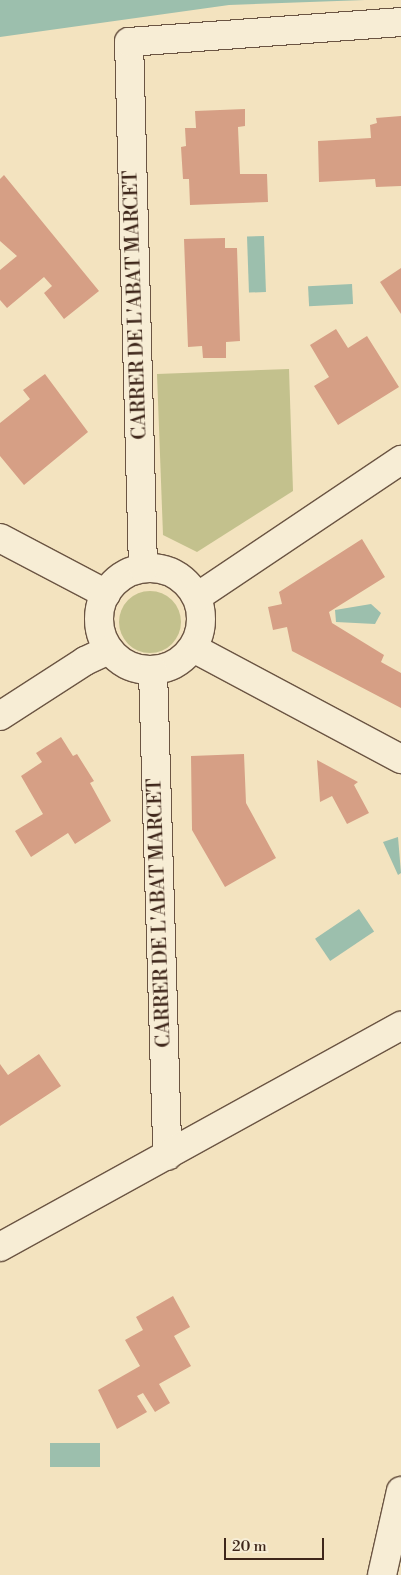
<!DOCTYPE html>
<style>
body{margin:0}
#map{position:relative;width:401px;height:1575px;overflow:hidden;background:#f3e3bf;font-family:"Libre Bodoni",serif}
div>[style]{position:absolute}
.green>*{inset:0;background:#c3c18d}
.round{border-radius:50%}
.water>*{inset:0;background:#9cbfad;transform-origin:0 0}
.building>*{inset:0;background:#d69f85}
.roads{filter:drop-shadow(1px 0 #6b5543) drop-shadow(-1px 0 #6b5543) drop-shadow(0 1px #6b5543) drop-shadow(0 -1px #6b5543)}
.minor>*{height:28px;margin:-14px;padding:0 14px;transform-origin:14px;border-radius:14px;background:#f7edd5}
.minor>.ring{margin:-14px;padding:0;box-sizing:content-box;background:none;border:28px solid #f7edd5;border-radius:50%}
.tertiary>*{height:28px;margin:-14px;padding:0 14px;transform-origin:14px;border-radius:14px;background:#f7edd5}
span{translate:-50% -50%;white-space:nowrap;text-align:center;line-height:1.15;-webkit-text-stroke:4.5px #f7edd5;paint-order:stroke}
.street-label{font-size:19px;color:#3e261a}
.scale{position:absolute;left:224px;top:1538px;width:100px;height:22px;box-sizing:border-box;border:2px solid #3e261a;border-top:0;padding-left:6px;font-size:15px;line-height:18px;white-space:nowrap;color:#3e261a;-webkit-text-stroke:4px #f7edd5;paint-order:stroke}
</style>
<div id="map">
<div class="green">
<i style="clip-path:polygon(289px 369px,293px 491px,197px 552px,163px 535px,157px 374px)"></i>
<i class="round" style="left:119px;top:591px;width:62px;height:62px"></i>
</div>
<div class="water">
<i style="clip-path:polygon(0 0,365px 0,229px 5px,0 37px)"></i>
<i style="left:264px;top:236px;width:56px;height:17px;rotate:88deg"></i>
<i style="left:352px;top:284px;width:20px;height:44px;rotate:87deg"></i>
<i style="clip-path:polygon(371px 604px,381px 613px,375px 624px,336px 622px,335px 610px)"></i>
<i style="clip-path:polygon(398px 837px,401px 873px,398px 875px,383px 842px)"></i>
<i style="left:359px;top:909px;width:27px;height:53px;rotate:56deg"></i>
<i style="left:50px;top:1443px;width:50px;height:24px"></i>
</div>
<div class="building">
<i style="clip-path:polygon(245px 109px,245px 126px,238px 127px,240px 174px,267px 174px,268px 202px,190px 205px,189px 179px,183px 179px,181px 147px,186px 146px,185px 128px,196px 128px,195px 111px)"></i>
<i style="clip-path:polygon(401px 116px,401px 186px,376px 187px,375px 179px,319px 182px,318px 141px,371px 138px,370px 125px,377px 123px,376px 118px)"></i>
<i style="clip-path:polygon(4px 175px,99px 291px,64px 319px,44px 293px,52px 286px,44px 277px,7px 308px,0 300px,0 270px,17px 256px,0 241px,0 179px)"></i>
<i style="clip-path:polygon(225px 238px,225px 248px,237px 248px,240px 341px,226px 342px,226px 358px,203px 358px,202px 346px,188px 347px,184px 239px)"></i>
<i style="clip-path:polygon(401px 268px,401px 314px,380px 282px)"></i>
<i style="clip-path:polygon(336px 329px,348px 348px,367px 336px,399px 387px,338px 425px,314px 386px,329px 377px,310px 345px)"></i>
<i style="clip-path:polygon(45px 374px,88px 432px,24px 485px,0 456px,0 423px,30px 399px,23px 390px)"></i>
<i style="clip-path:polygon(362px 539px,385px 577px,329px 612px,332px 623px,384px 655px,381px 662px,401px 673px,401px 708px,292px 651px,287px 627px,273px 630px,268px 607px,282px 604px,279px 592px)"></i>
<i style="clip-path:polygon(61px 737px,73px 756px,77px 754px,94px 781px,90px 783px,111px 821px,75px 844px,68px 833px,31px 857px,15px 831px,43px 814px,21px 776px,42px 762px,36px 753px)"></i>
<i style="clip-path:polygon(244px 754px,246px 803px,276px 858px,225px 887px,192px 830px,191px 756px)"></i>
<i style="clip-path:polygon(317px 760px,358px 782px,354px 785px,369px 813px,347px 824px,332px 796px,320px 802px)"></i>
<i style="clip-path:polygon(39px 1054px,61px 1086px,0 1126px,0 1064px,8px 1075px)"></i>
<i style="clip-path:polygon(173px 1296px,190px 1327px,174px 1336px,191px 1366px,159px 1384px,170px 1403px,155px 1412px,143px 1393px,137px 1396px,147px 1412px,117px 1429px,98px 1390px,140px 1366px,125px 1340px,143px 1330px,136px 1317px)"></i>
</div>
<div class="roads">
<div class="minor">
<i style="left:0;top:538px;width:120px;rotate:27.8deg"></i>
<i class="ring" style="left:99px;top:568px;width:74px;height:74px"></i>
<i style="left:143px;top:568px;width:526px;rotate:-91.52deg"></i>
<i style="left:129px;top:42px;width:273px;rotate:-4.2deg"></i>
<i style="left:197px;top:597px;width:246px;rotate:-33.9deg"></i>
<i style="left:193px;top:648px;width:236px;rotate:28.1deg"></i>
<i style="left:153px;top:671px;width:485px;rotate:88.3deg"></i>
<i style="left:0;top:716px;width:101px;rotate:-32.9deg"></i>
<i style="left:85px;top:661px;width:26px;rotate:-25deg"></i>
<i style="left:382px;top:1575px;width:86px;rotate:-77.3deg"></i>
</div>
<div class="tertiary">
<i style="left:0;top:1247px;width:458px;rotate:-28.9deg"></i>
</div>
</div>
<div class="street-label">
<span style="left:136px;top:305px;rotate:-92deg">CARRER DE L'ABAT MARCET</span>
<span style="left:160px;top:913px;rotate:-92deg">CARRER DE L'ABAT MARCET</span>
</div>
<div class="scale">20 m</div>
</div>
